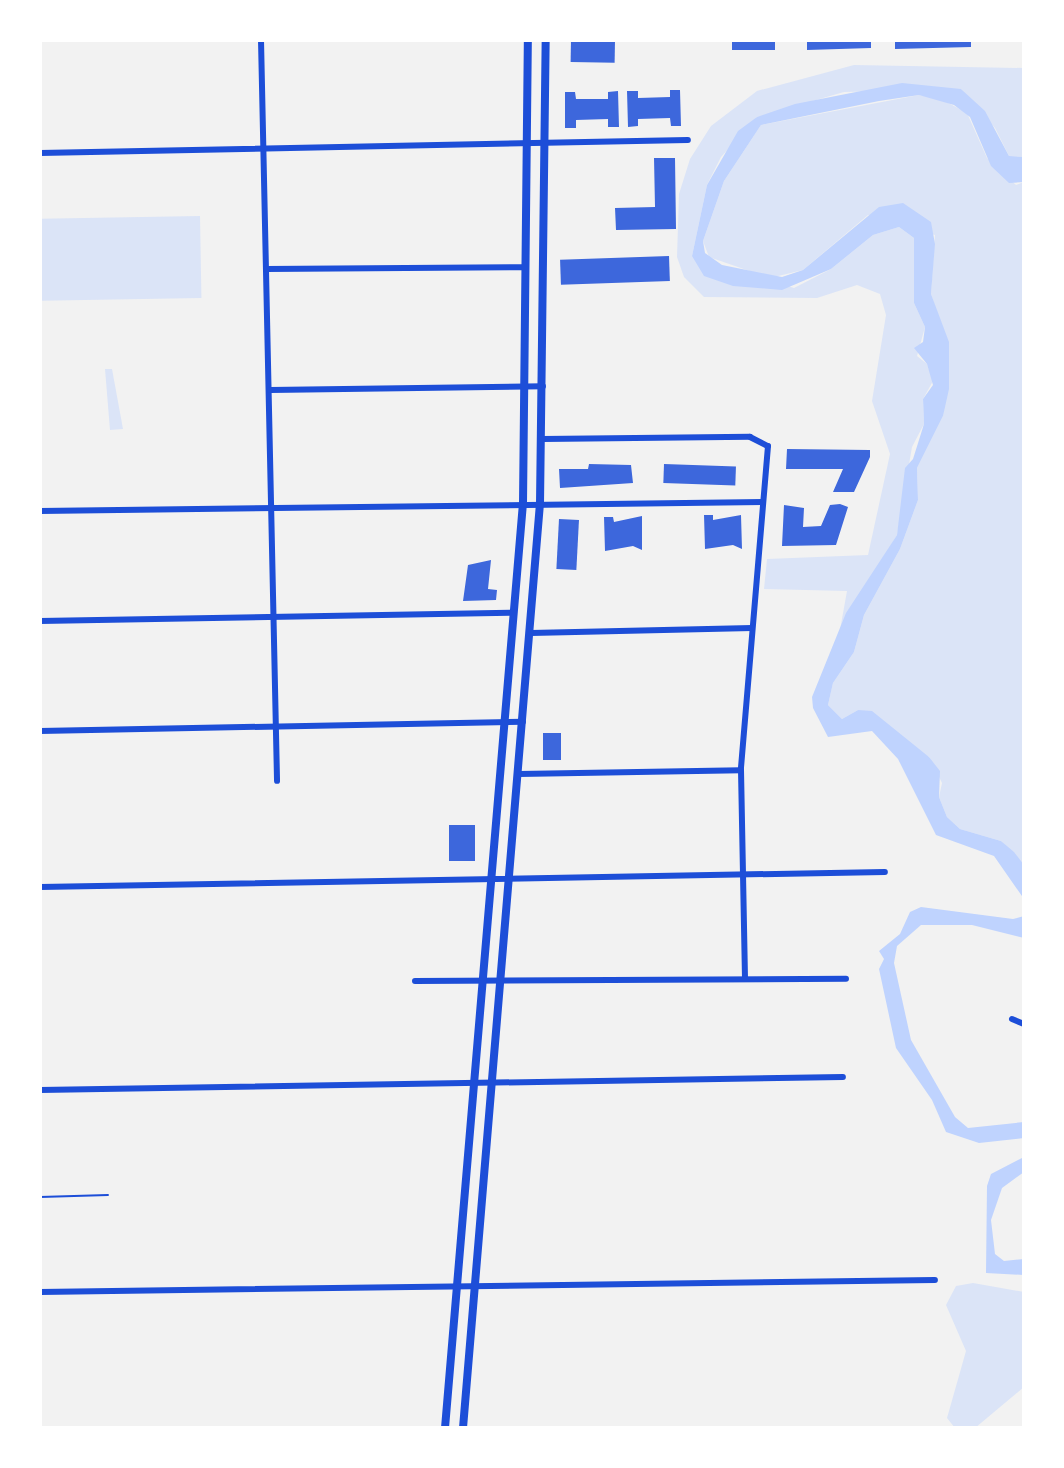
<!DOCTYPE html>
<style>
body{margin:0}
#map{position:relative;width:1064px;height:1468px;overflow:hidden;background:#f2f2f2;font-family:"Alegreya Sans",sans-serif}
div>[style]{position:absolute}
.green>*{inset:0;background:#dbe4f7;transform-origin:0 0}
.water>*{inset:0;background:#bfd3fe}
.building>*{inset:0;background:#3d67dc;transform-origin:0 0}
.path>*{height:2px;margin:-1px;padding:0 1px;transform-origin:1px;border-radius:1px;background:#1d4ed8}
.minor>*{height:6px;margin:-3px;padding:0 3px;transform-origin:3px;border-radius:3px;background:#1d4ed8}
.secondary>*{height:8px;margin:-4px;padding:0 4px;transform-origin:4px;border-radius:4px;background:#1d4ed8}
span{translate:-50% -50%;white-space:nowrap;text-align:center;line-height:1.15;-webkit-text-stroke:6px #fff;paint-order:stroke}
.frame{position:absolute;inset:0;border:42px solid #fff;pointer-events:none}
</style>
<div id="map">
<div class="green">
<i style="clip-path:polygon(854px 65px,1024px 68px,1024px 157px,1009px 156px,995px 128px,961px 89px,844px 92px,757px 117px,721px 157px,707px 185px,692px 256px,794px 288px,831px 269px,873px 235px,899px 227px,914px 238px,914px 303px,925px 327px,917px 356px,927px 364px,933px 381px,923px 399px,924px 424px,912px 447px,897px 535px,840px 630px,847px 591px,764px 589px,767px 559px,868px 555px,890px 454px,872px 401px,886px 315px,880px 294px,857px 285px,817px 298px,704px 297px,684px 277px,677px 257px,679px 194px,690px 159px,711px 126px,757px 91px)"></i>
<i style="clip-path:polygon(919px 95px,939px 98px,967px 113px,987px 158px,1016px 185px,1024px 182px,1024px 865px,1001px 841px,960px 829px,947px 817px,939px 797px,942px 783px,929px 757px,858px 710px,842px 719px,828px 705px,833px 683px,854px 652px,864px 615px,900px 549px,918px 500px,917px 468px,943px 416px,949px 349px,931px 294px,935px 235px,868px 215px,803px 270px,770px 278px,709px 257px,703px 241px,724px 181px,761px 125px)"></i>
<i style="left:200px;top:216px;width:82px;height:160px;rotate:89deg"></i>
<i style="clip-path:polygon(105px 369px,112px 369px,123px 429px,110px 430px)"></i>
<i style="clip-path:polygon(973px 1283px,1024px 1292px,1024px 1387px,975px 1428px,955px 1428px,947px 1418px,966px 1351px,946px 1305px,956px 1286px)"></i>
</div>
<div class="water">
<i style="clip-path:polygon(902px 83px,961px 89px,985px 111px,1009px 156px,1024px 157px,1024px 182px,1009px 183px,991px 166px,970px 117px,954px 105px,919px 95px,879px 101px,761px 125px,724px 181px,703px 241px,705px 253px,722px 265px,782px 277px,803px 270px,879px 207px,903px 203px,931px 222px,935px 244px,931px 294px,949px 342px,949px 389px,943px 416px,917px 468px,918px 500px,900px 549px,864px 615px,854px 652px,833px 683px,828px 705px,842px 719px,858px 710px,872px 711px,929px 757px,940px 771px,939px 797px,947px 817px,960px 829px,1001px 841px,1014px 852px,1024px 865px,1024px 899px,994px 856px,936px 835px,898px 759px,872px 731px,828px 737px,813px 708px,812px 697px,846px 613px,897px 535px,905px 468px,913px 459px,924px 424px,923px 399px,933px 385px,927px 364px,914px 348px,923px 342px,925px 327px,914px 303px,914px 238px,899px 227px,873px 235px,831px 269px,782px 290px,733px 286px,704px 276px,692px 256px,707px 185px,738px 131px,757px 117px,795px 104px)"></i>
<i style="clip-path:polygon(921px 907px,1013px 919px,1024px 916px,1024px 938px,972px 925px,921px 925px,897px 946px,894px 963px,911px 1040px,955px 1117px,968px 1128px,1024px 1122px,1024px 1138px,979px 1143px,946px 1132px,932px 1100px,896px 1048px,879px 969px,884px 959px,879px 951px,900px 934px,910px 912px)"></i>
<i style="clip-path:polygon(1024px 1157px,1024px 1172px,1002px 1188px,991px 1220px,995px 1254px,1004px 1261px,1024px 1259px,1024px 1275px,986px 1273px,987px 1186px,991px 1174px)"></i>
</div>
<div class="building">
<i style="left:571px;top:40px;width:44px;height:22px;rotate:1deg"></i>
<i style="left:732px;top:40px;width:43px;height:10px"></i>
<i style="clip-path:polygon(807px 40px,871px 40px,871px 48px,807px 50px)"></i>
<i style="clip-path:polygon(895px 40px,971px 40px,971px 47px,895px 49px)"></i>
<i style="clip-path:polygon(670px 90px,680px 90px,681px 126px,671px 126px,670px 118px,638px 119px,638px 126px,628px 127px,627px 91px,638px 91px,638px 98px,670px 97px)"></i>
<i style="clip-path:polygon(618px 91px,619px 127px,608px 127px,608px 119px,576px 120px,576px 128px,565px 128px,565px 92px,575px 92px,576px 99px,608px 99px,608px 92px)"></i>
<i style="clip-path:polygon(654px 158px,675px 158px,676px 229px,616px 230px,615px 208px,655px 207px)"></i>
<i style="left:669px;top:256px;width:25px;height:109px;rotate:88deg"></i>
<i style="clip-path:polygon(787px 449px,870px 450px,870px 457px,854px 492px,833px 492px,843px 469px,786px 469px)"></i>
<i style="clip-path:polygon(589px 464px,631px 465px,633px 483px,560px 488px,559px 469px,588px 469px)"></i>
<i style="left:664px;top:464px;width:72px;height:19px;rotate:2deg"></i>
<i style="clip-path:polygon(840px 504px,848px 507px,836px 545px,782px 546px,784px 505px,804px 508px,803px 527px,821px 526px,830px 505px)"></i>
<i style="clip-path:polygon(704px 515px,713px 515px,713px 520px,741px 515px,742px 549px,733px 545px,705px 549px)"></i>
<i style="clip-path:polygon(642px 516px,642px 550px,633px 546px,605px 551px,604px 517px,613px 517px,614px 522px)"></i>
<i style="left:559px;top:519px;width:20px;height:50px;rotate:3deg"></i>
<i style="clip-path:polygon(491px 560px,488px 589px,497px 590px,496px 600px,463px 601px,468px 565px)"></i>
<i style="left:543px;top:733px;width:18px;height:27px"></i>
<i style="left:449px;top:825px;width:26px;height:36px"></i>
</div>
<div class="path">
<i style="left:40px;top:1197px;width:68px;rotate:-1.7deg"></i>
</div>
<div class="minor">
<i style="left:261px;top:40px;width:741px;rotate:88.76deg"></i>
<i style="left:40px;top:153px;width:648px;rotate:-1.15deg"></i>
<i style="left:266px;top:269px;width:258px;rotate:-0.4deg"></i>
<i style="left:270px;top:390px;width:273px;rotate:-0.8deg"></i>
<i style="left:543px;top:439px;width:207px;rotate:-0.6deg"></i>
<i style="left:750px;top:437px;width:20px;rotate:27deg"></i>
<i style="left:768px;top:446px;width:325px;rotate:94.8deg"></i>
<i style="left:741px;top:770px;width:207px;rotate:88.9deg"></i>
<i style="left:40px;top:511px;width:723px;rotate:-0.71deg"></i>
<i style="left:40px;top:621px;width:473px;rotate:-1deg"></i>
<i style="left:531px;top:633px;width:221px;rotate:-1.3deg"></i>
<i style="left:40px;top:731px;width:483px;rotate:-1.1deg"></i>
<i style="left:519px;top:774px;width:222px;rotate:-1deg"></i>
<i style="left:40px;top:887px;width:845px;rotate:-1.02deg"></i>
<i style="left:415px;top:981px;width:431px;rotate:-0.3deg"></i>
<i style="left:1012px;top:1019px;width:13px;rotate:23deg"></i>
<i style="left:40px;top:1090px;width:803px;rotate:-0.93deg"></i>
<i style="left:40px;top:1292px;width:895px;rotate:-0.77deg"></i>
</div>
<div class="secondary">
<i style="left:445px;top:1428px;width:928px;rotate:-85.18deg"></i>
<i style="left:523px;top:503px;width:463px;rotate:-89.4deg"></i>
<i style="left:463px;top:1428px;width:927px;rotate:-85.24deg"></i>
<i style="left:540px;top:504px;width:464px;rotate:-89.3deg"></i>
</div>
<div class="frame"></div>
</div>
